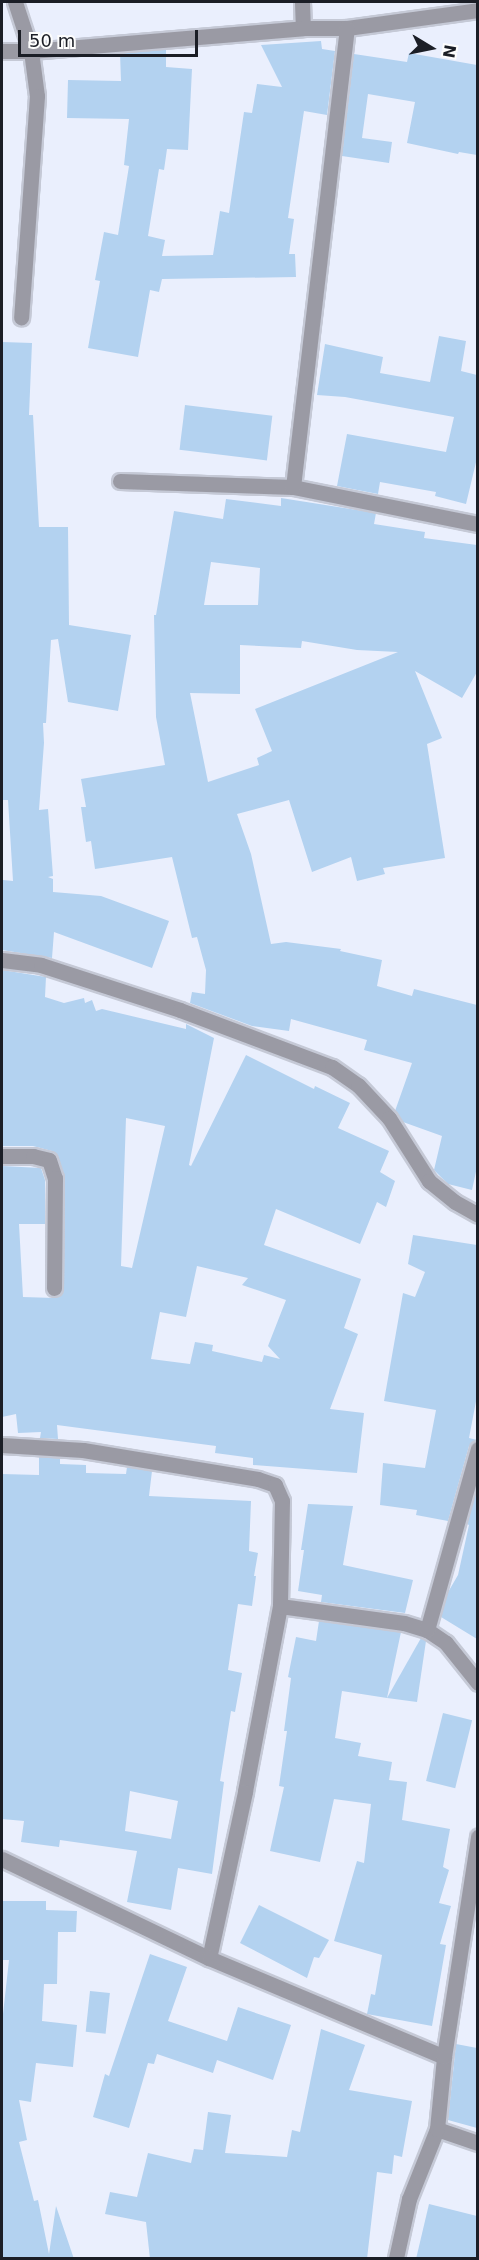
<!DOCTYPE html>
<style>
body{margin:0}
#map{position:relative;width:479px;height:2260px;overflow:hidden;background:#eaeffd;font-family:"DejaVu Sans",sans-serif}
div>[style]{position:absolute}
.building>*{inset:0;background:#b3d2f0;transform-origin:0 0}
.roads{filter:drop-shadow(2px 0 #c5c9d6) drop-shadow(-2px 0 #c5c9d6) drop-shadow(0 2px #c5c9d6) drop-shadow(0 -2px #c5c9d6)}
.street>*{height:15px;margin:-7.5px;padding:0 7.5px;transform-origin:7.5px;border-radius:7.5px;background:#9a9aa4}
span{translate:-50% -50%;white-space:nowrap;text-align:center;line-height:1.15;-webkit-text-stroke:5px #fdfdfd;paint-order:stroke}
.frame{position:absolute;inset:0;border:3px solid #1b1e26;pointer-events:none}
.north{position:absolute;left:401px;top:18px;width:60px;height:60px;-webkit-text-stroke:4px #fdfdfd;paint-order:stroke;rotate:100deg;font-size:16px;font-weight:700;line-height:24px;text-align:center;color:#1b1e26}
.north::after{content:'';display:block;margin:auto;width:21px;height:27px;background:#1b1e26;clip-path:polygon(50% 0,100% 100%,50% 72%,0 100%)}
.scale{position:absolute;left:18px;top:30px;width:180px;height:27px;box-sizing:border-box;border:3px solid #1b1e26;border-top:0;padding-left:8px;font-size:18px;line-height:21px;white-space:nowrap;color:#1b1e26;-webkit-text-stroke:4px #fdfdfd;paint-order:stroke}
</style>
<div id="map">
<div class="building">
<i style="clip-path:polygon(321px 41px,322px 49px,335px 51px,327px 115px,304px 111px,288px 218px,294px 219px,289px 254px,295px 254px,296px 277px,162px 279px,159px 292px,150px 290px,138px 357px,88px 348px,100px 281px,95px 280px,104px 232px,118px 235px,129px 166px,124px 165px,129px 119px,67px 118px,68px 80px,121px 81px,120px 53px,166px 49px,166px 67px,192px 69px,188px 150px,167px 149px,164px 170px,159px 169px,148px 236px,165px 240px,162px 256px,213px 255px,220px 211px,229px 213px,244px 112px,252px 113px,257px 84px,282px 87px,261px 45px)"></i>
<i style="clip-path:polygon(409px 53px,477px 65px,477px 155px,459px 152px,458px 154px,407px 143px,415px 102px,368px 94px,362px 138px,392px 142px,389px 163px,342px 156px,354px 54px,407px 62px)"></i>
<i style="clip-path:polygon(439px 336px,466px 341px,461px 371px,477px 375px,477px 458px,466px 504px,435px 496px,436px 492px,380px 482px,378px 494px,337px 486px,347px 434px,446px 452px,454px 417px,345px 397px,317px 395px,325px 344px,383px 357px,380px 373px,430px 382px)"></i>
<i style="clip-path:polygon(2px 342px,32px 343px,29px 415px,33px 415px,39px 527px,68px 527px,69px 625px,131px 635px,118px 711px,68px 702px,58px 639px,51px 640px,46px 723px,43px 723px,44px 743px,39px 810px,48px 809px,53px 876px,48px 877px,53px 879px,53px 892px,101px 896px,169px 921px,152px 968px,54px 932px,52px 958px,2px 950px,3px 880px,13px 881px,8px 800px,2px 800px)"></i>
<i style="left:185px;top:405px;width:88px;height:45px;rotate:7deg"></i>
<i style="clip-path:polygon(evenodd,281px 498px,376px 513px,374px 524px,425px 532px,424px 538px,477px 545px,477px 672px,462px 698px,415px 671px,442px 738px,427px 744px,445px 858px,383px 868px,385px 874px,357px 881px,351px 857px,312px 872px,289px 800px,237px 814px,251px 854px,271px 944px,286px 942px,341px 949px,340px 951px,382px 960px,377px 986px,412px 996px,414px 989px,477px 1005px,477px 1167px,472px 1190px,448px 1184px,434px 1170px,442px 1136px,403px 1122px,395px 1111px,412px 1063px,364px 1050px,367px 1040px,291px 1019px,289px 1031px,252px 1026px,190px 1003px,192px 992px,205px 994px,206px 970px,197px 937px,192px 938px,172px 857px,95px 869px,91px 841px,86px 842px,81px 807px,86px 807px,81px 779px,165px 765px,156px 717px,154px 615px,156px 615px,174px 511px,223px 519px,226px 499px,281px 506px,281px 498px,211px 562px,260px 568px,258px 605px,204px 605px,211px 562px,281px 498px,302px 641px,357px 650px,398px 652px,255px 709px,272px 751px,257px 758px,259px 765px,208px 782px,190px 693px,240px 694px,240px 645px,301px 648px,302px 641px)"></i>
<i style="clip-path:polygon(evenodd,2px 970px,46px 977px,45px 997px,64px 1003px,84px 998px,85px 1003px,92px 1000px,96px 1011px,102px 1009px,186px 1029px,186px 1024px,214px 1038px,189px 1165px,191px 1166px,246px 1055px,314px 1089px,315px 1086px,350px 1103px,338px 1128px,389px 1151px,380px 1172px,395px 1181px,386px 1207px,377px 1202px,360px 1244px,276px 1209px,264px 1245px,361px 1279px,344px 1328px,358px 1334px,330px 1409px,364px 1413px,357px 1473px,253px 1465px,253px 1458px,215px 1453px,216px 1446px,57px 1425px,58px 1439px,40px 1438px,41px 1432px,18px 1433px,16px 1414px,2px 1417px,2px 1166px,41px 1168px,45px 1180px,45px 1224px,19px 1224px,23px 1297px,54px 1298px,63px 1292px,65px 1178px,58px 1156px,52px 1151px,33px 1146px,2px 1146px,2px 970px,126px 1118px,165px 1126px,132px 1268px,121px 1266px,126px 1118px,2px 970px,197px 1266px,248px 1278px,242px 1285px,286px 1300px,268px 1346px,280px 1359px,264px 1355px,262px 1362px,212px 1351px,213px 1345px,195px 1342px,190px 1364px,151px 1359px,160px 1312px,186px 1317px,197px 1266px)"></i>
<i style="clip-path:polygon(413px 1235px,477px 1245px,477px 1396px,469px 1438px,477px 1440px,469px 1446px,448px 1521px,416px 1515px,417px 1510px,380px 1505px,383px 1463px,425px 1468px,436px 1410px,384px 1401px,403px 1293px,415px 1297px,425px 1272px,408px 1264px)"></i>
<i style="clip-path:polygon(evenodd,39px 1457px,60px 1458px,60px 1464px,86px 1465px,86px 1473px,126px 1474px,127px 1467px,152px 1471px,149px 1496px,251px 1501px,249px 1551px,258px 1553px,254px 1576px,256px 1576px,252px 1606px,238px 1604px,228px 1670px,242px 1673px,235px 1712px,231px 1711px,220px 1781px,224px 1782px,212px 1874px,178px 1868px,171px 1910px,127px 1902px,137px 1851px,60px 1840px,59px 1847px,21px 1842px,24px 1821px,2px 1819px,2px 1474px,39px 1475px,39px 1457px,130px 1791px,178px 1801px,171px 1839px,125px 1831px,130px 1791px)"></i>
<i style="clip-path:polygon(477px 1487px,477px 1639px,441px 1617px,447px 1594px,458px 1575px,469px 1525px,467px 1524px)"></i>
<i style="clip-path:polygon(308px 1504px,353px 1506px,343px 1565px,413px 1580px,405px 1613px,321px 1602px,322px 1595px,298px 1591px,304px 1550px,301px 1550px)"></i>
<i style="clip-path:polygon(319px 1621px,401px 1632px,387px 1698px,342px 1691px,335px 1738px,361px 1743px,358px 1756px,392px 1762px,389px 1780px,407px 1782px,402px 1820px,450px 1829px,443px 1867px,449px 1870px,439px 1903px,451px 1906px,440px 1944px,446px 1945px,432px 2026px,367px 2014px,371px 1994px,375px 1995px,382px 1955px,334px 1941px,357px 1861px,364px 1863px,371px 1804px,334px 1799px,320px 1862px,270px 1851px,284px 1787px,279px 1786px,287px 1731px,284px 1731px,291px 1678px,288px 1677px,296px 1637px,316px 1641px)"></i>
<i style="clip-path:polygon(421px 1638px,426px 1641px,417px 1702px,387px 1698px)"></i>
<i style="left:443px;top:1713px;width:30px;height:70px;rotate:14deg"></i>
<i style="clip-path:polygon(2px 1901px,46px 1901px,46px 1910px,77px 1911px,76px 1932px,58px 1932px,57px 1984px,44px 1984px,42px 2021px,77px 2025px,73px 2067px,36px 2063px,31px 2102px,19px 2100px,27px 2140px,19px 2142px,34px 2201px,38px 2200px,49px 2254px,56px 2206px,74px 2259px,2px 2259px,2px 2023px,9px 1960px,2px 1960px)"></i>
<i style="clip-path:polygon(259px 1905px,329px 1940px,319px 1958px,314px 1957px,307px 1978px,240px 1943px)"></i>
<i style="clip-path:polygon(150px 1954px,187px 1967px,168px 2021px,227px 2041px,238px 2007px,291px 2025px,273px 2080px,217px 2060px,213px 2073px,157px 2054px,154px 2064px,148px 2063px,129px 2128px,93px 2117px,105px 2074px,109px 2076px)"></i>
<i style="left:90px;top:1991px;width:20px;height:41px;rotate:6deg"></i>
<i style="clip-path:polygon(321px 2029px,365px 2045px,349px 2090px,412px 2101px,402px 2157px,394px 2155px,392px 2174px,377px 2172px,367px 2259px,150px 2259px,146px 2222px,105px 2214px,110px 2192px,137px 2197px,148px 2153px,191px 2163px,194px 2149px,203px 2150px,208px 2112px,231px 2115px,225px 2153px,287px 2157px,292px 2130px,300px 2132px)"></i>
<i style="clip-path:polygon(456px 2044px,477px 2048px,477px 2128px,448px 2120px)"></i>
<i style="clip-path:polygon(429px 2204px,477px 2216px,477px 2259px,416px 2259px)"></i>
</div>
<div class="roads">
<div class="street">
<i style="left:15px;top:2px;width:52px;rotate:71.9deg"></i>
<i style="left:31px;top:51px;width:45px;rotate:82.4deg"></i>
<i style="left:37px;top:96px;width:222px;rotate:94.1deg"></i>
<i style="left:302px;top:2px;width:26px;rotate:88deg"></i>
<i style="left:2px;top:51px;width:29px"></i>
<i style="left:31px;top:51px;width:273px;rotate:-4.8deg"></i>
<i style="left:303px;top:28px;width:44px"></i>
<i style="left:347px;top:28px;width:132px;rotate:-7.8deg"></i>
<i style="left:120px;top:481px;width:173px;rotate:2deg"></i>
<i style="left:293px;top:487px;width:189px;rotate:11.3deg"></i>
<i style="left:293px;top:487px;width:462px;rotate:-83.3deg"></i>
<i style="left:2px;top:960px;width:39px;rotate:7deg"></i>
<i style="left:41px;top:965px;width:146px;rotate:17.9deg"></i>
<i style="left:180px;top:1010px;width:162px;rotate:20.6deg"></i>
<i style="left:332px;top:1067px;width:32px;rotate:35deg"></i>
<i style="left:358px;top:1085px;width:45px;rotate:46.8deg"></i>
<i style="left:389px;top:1118px;width:75px;rotate:57.6deg"></i>
<i style="left:429px;top:1181px;width:33px;rotate:39deg"></i>
<i style="left:455px;top:1202px;width:26px;rotate:29deg"></i>
<i style="left:2px;top:1156px;width:31px"></i>
<i style="left:33px;top:1156px;width:16px;rotate:14deg"></i>
<i style="left:49px;top:1160px;width:19px;rotate:72deg"></i>
<i style="left:55px;top:1178px;width:110px;rotate:90.5deg"></i>
<i style="left:2px;top:1445px;width:81px;rotate:3.5deg"></i>
<i style="left:83px;top:1450px;width:177px;rotate:9.4deg"></i>
<i style="left:258px;top:1479px;width:18px;rotate:19deg"></i>
<i style="left:275px;top:1485px;width:17px;rotate:66deg"></i>
<i style="left:282px;top:1501px;width:105px;rotate:91.1deg"></i>
<i style="left:280px;top:1606px;width:189px;rotate:100.7deg"></i>
<i style="left:245px;top:1792px;width:170px;rotate:102.2deg"></i>
<i style="left:280px;top:1606px;width:125px;rotate:7.8deg"></i>
<i style="left:404px;top:1623px;width:24px;rotate:17deg"></i>
<i style="left:427px;top:1630px;width:23px;rotate:34deg"></i>
<i style="left:446px;top:1643px;width:51px;rotate:51.3deg"></i>
<i style="left:427px;top:1630px;width:188px;rotate:-74.3deg"></i>
<i style="left:2px;top:1859px;width:229px;rotate:25.6deg"></i>
<i style="left:209px;top:1958px;width:255px;rotate:22.8deg"></i>
<i style="left:437px;top:2129px;width:43px;rotate:18.9deg"></i>
<i style="left:396px;top:2258px;width:60px;rotate:-77.6deg"></i>
<i style="left:409px;top:2199px;width:75px;rotate:-68.2deg"></i>
<i style="left:437px;top:2129px;width:72px;rotate:-84.4deg"></i>
<i style="left:444px;top:2057px;width:223px;rotate:-81.2deg"></i>
</div>
</div>
<div class="frame"></div>
<div class="north">N</div>
<div class="scale">50 m</div>
</div>
